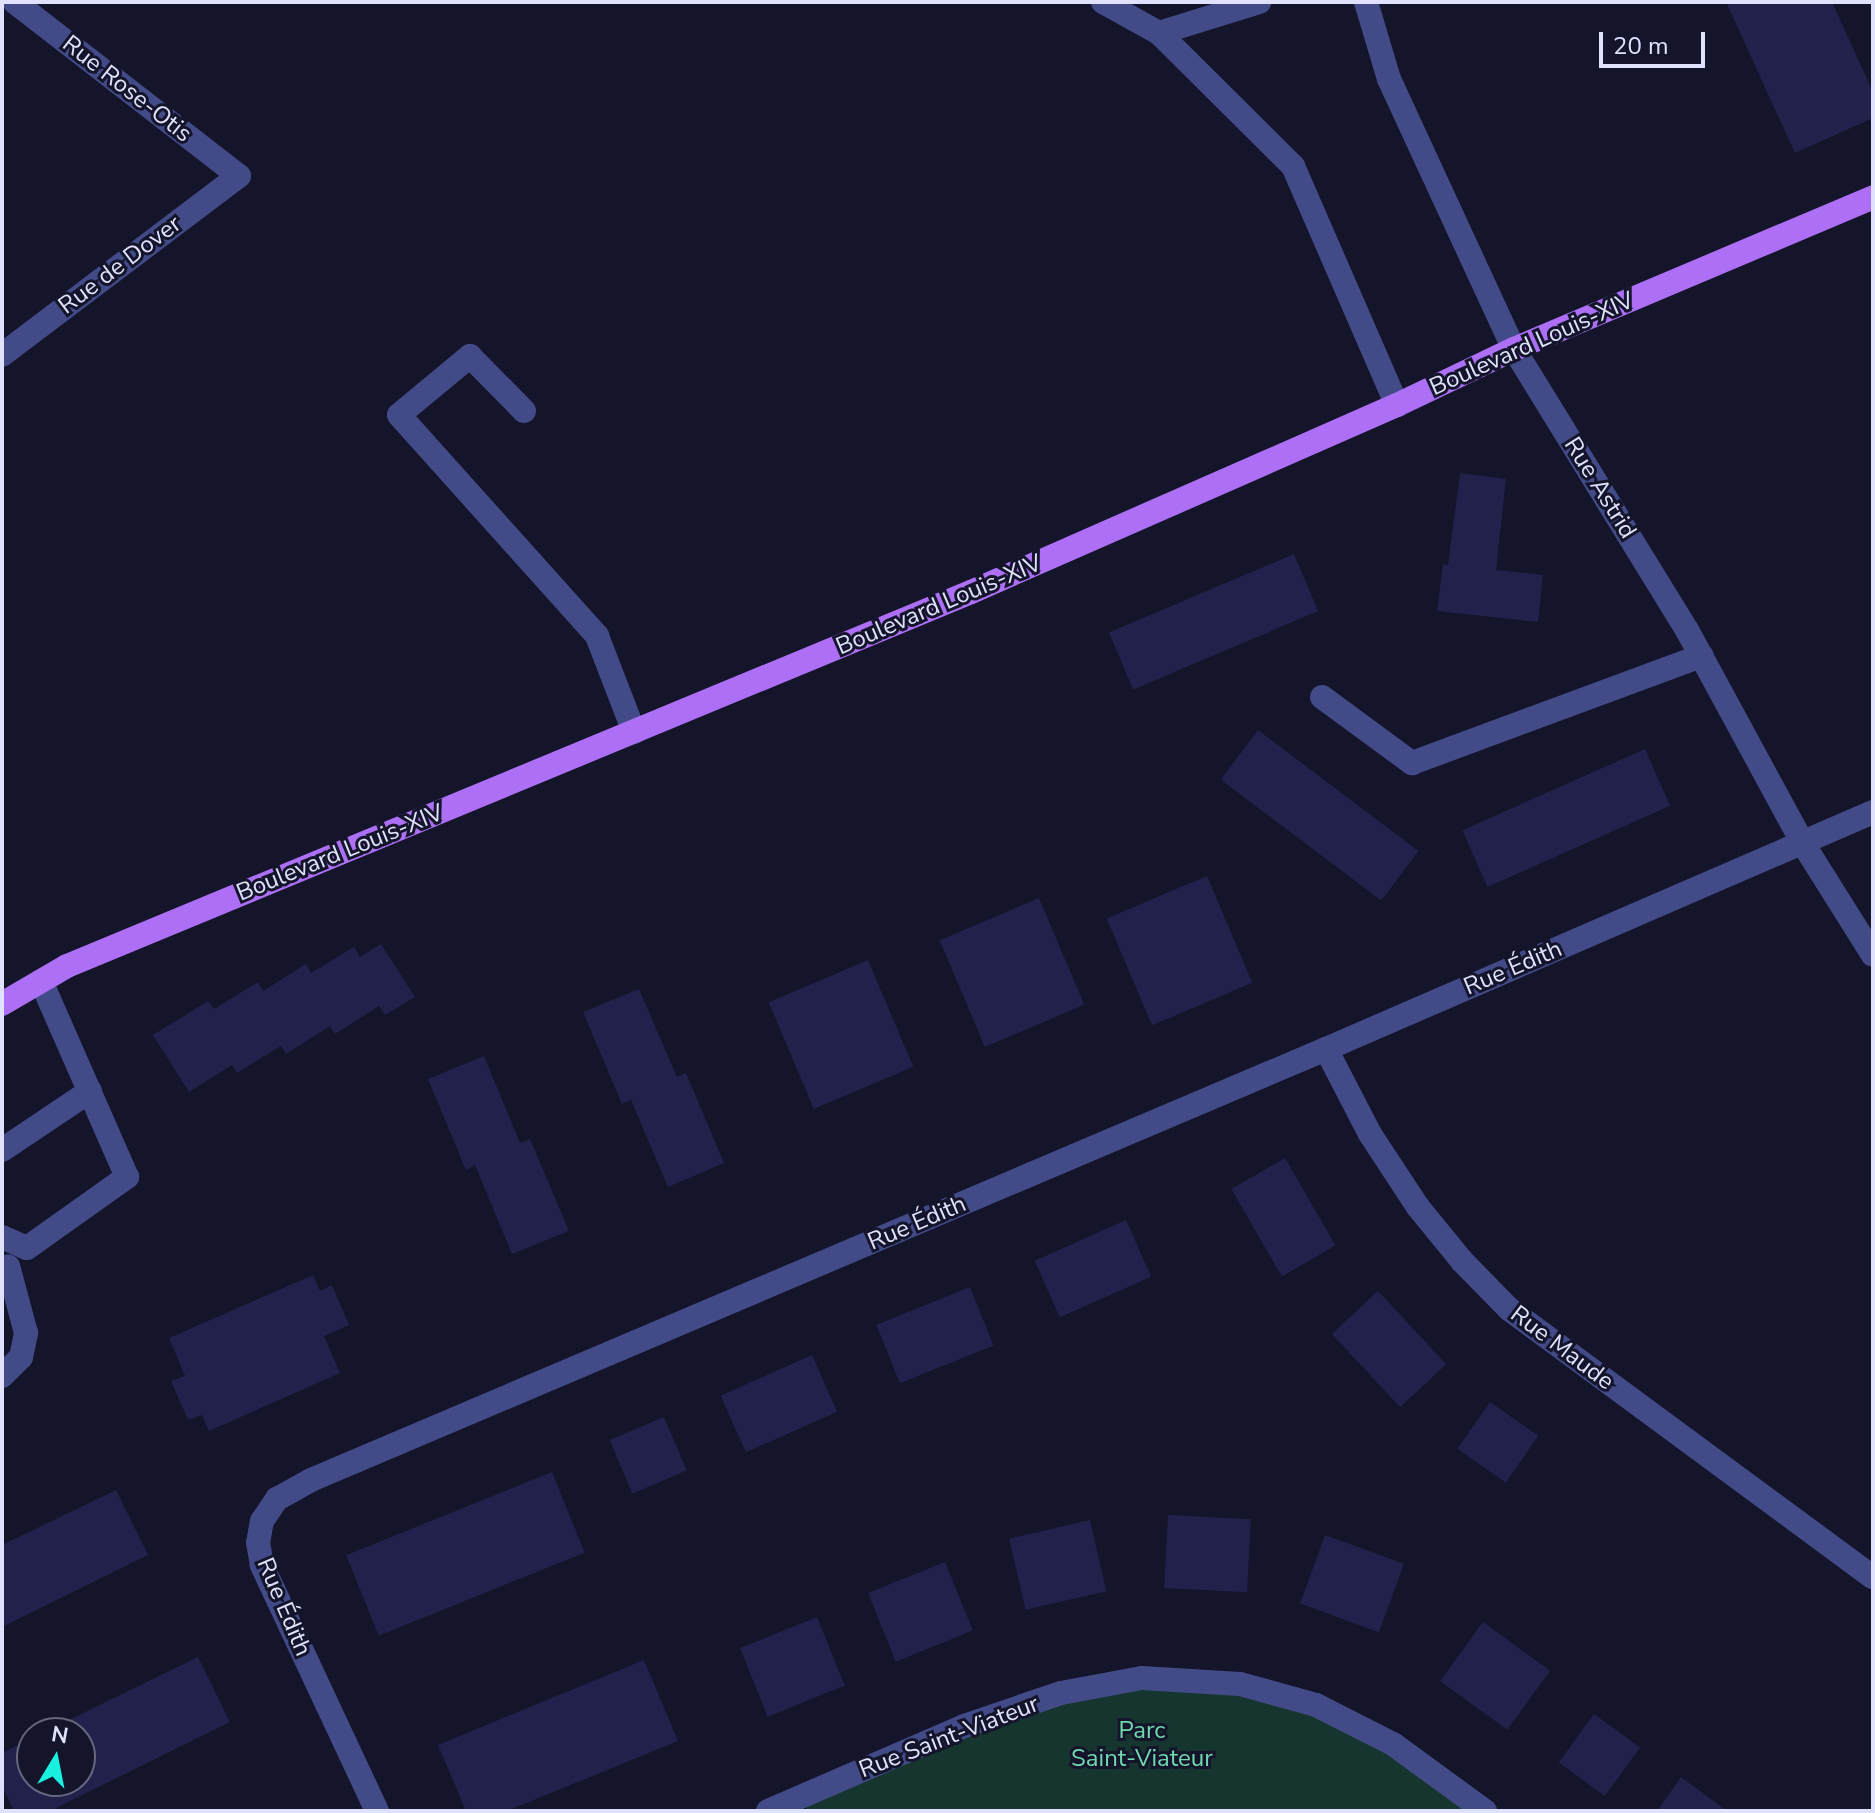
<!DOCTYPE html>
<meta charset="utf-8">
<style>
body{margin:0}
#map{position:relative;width:1875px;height:1813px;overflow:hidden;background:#14142b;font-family:"Nunito Sans",sans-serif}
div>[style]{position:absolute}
.green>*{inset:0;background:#17352f}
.building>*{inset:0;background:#22214b;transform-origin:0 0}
.minor>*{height:24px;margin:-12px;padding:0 12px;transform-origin:12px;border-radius:12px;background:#424b87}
.major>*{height:24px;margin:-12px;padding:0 12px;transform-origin:12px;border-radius:12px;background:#ac6ff5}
span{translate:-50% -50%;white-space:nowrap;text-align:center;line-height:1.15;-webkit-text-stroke:6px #14142b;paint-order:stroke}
.street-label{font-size:24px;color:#e0e2fd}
.park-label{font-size:24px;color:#6fdaad}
.frame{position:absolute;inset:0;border:4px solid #e0e2fd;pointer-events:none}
.north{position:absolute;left:16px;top:1717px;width:80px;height:80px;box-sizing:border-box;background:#14142b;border:2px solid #66667f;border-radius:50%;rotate:10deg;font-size:22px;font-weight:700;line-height:32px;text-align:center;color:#e0e2fd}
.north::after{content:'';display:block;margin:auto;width:28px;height:36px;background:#19f0e0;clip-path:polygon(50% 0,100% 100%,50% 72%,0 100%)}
.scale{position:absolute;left:1599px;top:32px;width:106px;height:36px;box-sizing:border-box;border:4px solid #e0e2fd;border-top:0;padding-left:10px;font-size:24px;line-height:28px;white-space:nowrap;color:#e0e2fd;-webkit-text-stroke:6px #14142b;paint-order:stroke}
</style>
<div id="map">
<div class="green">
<i style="clip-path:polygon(1142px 1678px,1316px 1705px,1485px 1811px,808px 1811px,800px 1797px,964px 1726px)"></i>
</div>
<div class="building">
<i style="clip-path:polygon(1726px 2px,1832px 2px,1873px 92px,1873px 118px,1795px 153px)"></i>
<i style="clip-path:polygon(1460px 473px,1506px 479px,1496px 570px,1543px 575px,1538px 622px,1437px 611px,1443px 564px,1448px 565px)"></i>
<i style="left:1294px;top:554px;width:62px;height:201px;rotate:67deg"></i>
<i style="left:1258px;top:730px;width:201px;height:62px;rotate:37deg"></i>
<i style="left:1645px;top:749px;width:62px;height:200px;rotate:66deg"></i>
<i style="left:1207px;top:876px;width:116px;height:109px;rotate:67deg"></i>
<i style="left:1039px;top:898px;width:116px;height:108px;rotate:67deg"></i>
<i style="clip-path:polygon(381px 944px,415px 997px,385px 1015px,379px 1006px,335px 1034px,330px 1026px,286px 1054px,281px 1046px,237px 1073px,232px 1065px,189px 1092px,153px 1035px,208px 1001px,214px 1009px,258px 982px,263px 991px,306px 964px,311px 973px,354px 947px,360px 957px)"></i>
<i style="left:868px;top:960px;width:116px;height:108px;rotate:67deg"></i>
<i style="clip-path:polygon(639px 989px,677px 1077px,686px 1073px,724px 1163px,668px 1187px,631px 1100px,622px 1104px,583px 1012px)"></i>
<i style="clip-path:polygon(484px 1056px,520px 1143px,530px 1139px,569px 1231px,512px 1254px,475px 1165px,466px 1170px,428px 1079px)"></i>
<i style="left:1285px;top:1158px;width:101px;height:62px;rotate:60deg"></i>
<i style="left:1126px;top:1220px;width:62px;height:100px;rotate:66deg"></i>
<i style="clip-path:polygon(313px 1275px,320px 1291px,332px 1285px,349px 1325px,324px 1336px,340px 1373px,209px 1431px,202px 1415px,188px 1420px,171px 1381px,185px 1376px,169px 1338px)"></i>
<i style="left:970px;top:1287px;width:63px;height:101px;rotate:68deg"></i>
<i style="left:1378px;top:1291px;width:100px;height:63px;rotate:47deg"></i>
<i style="left:812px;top:1355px;width:62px;height:100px;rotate:66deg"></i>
<i style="left:1490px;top:1402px;width:59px;height:57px;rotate:35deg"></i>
<i style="left:664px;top:1417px;width:58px;height:59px;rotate:67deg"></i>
<i style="left:552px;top:1472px;width:87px;height:222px;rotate:68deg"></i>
<i style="clip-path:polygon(116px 1490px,148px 1555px,2px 1627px,2px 1545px)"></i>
<i style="left:1168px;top:1515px;width:83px;height:73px;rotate:3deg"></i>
<i style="left:1090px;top:1520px;width:73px;height:83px;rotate:77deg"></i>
<i style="left:1325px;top:1535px;width:84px;height:73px;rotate:20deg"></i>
<i style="left:945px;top:1562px;width:74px;height:83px;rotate:68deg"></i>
<i style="left:817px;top:1617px;width:74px;height:83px;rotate:68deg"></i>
<i style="left:1483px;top:1622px;width:83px;height:73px;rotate:36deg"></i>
<i style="clip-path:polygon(198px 1657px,230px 1722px,50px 1811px,14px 1811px,2px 1786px,2px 1753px,32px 1738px,32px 1781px,80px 1781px,80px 1733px,42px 1733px)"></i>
<i style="clip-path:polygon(644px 1660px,678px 1741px,507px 1811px,466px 1811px,438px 1745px)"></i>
<i style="left:1594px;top:1714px;width:57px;height:60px;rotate:36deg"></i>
<i style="clip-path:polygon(1681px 1777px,1727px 1811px,1657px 1811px)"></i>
</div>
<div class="minor">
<i style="left:1103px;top:2px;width:64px;rotate:29deg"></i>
<i style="left:1159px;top:33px;width:189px;rotate:44.8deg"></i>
<i style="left:1293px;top:166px;width:261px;rotate:66.5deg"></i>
<i style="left:1366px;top:2px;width:80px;rotate:73.4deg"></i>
<i style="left:1389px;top:79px;width:298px;rotate:65.2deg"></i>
<i style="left:1514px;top:349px;width:330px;rotate:58.4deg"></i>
<i style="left:1687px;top:630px;width:241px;rotate:61.5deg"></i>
<i style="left:1802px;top:842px;width:133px;rotate:57.9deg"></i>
<i style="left:1159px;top:33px;width:105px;rotate:-17.2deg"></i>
<i style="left:2px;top:355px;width:297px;rotate:-37.1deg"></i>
<i style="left:239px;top:176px;width:284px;rotate:-142.2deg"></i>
<i style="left:524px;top:411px;width:77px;rotate:-134.5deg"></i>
<i style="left:470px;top:356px;width:92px;rotate:140.3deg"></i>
<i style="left:399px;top:415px;width:297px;rotate:48.1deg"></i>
<i style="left:597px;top:636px;width:103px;rotate:68.9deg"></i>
<i style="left:1322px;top:697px;width:112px;rotate:36.3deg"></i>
<i style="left:1412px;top:763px;width:309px;rotate:-20.3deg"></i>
<i style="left:1326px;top:1049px;width:96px;rotate:62.6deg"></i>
<i style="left:1370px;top:1134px;width:87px;rotate:56.7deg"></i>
<i style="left:1418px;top:1207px;width:70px;rotate:50.8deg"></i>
<i style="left:1462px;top:1261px;width:67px;rotate:45.6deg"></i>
<i style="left:1509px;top:1309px;width:452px;rotate:36.4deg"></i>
<i style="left:2px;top:1150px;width:106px;rotate:-33.8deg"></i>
<i style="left:2px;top:1237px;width:27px;rotate:24deg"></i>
<i style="left:27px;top:1248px;width:123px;rotate:-35.4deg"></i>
<i style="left:127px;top:1177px;width:214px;rotate:-113.7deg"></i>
<i style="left:2px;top:1376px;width:27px;rotate:-45deg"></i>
<i style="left:21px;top:1357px;width:25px;rotate:-78deg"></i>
<i style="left:26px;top:1333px;width:69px;rotate:-105deg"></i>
<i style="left:377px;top:1811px;width:272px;rotate:-115.1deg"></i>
<i style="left:262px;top:1565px;width:22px;rotate:-100deg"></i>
<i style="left:258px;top:1543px;width:22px;rotate:-80deg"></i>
<i style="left:262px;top:1521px;width:27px;rotate:-56deg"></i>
<i style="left:277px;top:1499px;width:39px;rotate:-29deg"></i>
<i style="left:311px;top:1480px;width:1103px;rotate:-23.01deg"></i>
<i style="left:1326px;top:1049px;width:596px;rotate:-23.43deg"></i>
<i style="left:768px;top:1811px;width:214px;rotate:-23.4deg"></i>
<i style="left:964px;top:1726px;width:102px;rotate:-18.8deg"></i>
<i style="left:1061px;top:1693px;width:82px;rotate:-10.5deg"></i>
<i style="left:1142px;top:1678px;width:98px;rotate:3.5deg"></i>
<i style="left:1240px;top:1684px;width:79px;rotate:15.4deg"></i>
<i style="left:1316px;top:1705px;width:86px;rotate:26.9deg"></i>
<i style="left:1393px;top:1744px;width:114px;rotate:36.1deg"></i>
</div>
<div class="major">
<i style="left:2px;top:1004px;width:75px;rotate:-30.3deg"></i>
<i style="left:67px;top:966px;width:978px;rotate:-22.48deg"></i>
<i style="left:971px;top:592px;width:465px;rotate:-23.7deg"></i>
<i style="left:1397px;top:405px;width:130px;rotate:-25.6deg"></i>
<i style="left:1514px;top:349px;width:390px;rotate:-22.9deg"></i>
</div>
<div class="street-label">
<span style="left:127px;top:89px;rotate:38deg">Rue Rose-Otis</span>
<span style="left:120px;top:265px;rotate:-37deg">Rue de Dover</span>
<span style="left:1532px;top:344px;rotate:-24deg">Boulevard Louis-XIV</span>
<span style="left:1600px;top:488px;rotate:58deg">Rue Astrid</span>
<span style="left:939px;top:605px;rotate:-23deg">Boulevard Louis-XIV</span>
<span style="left:340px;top:853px;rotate:-22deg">Boulevard Louis-XIV</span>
<span style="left:1513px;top:968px;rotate:-23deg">Rue Édith</span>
<span style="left:917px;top:1223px;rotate:-23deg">Rue Édith</span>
<span style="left:1562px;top:1348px;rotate:37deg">Rue Maude</span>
<span style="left:284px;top:1607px;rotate:67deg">Rue Édith</span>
<span style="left:949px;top:1737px;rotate:-21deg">Rue Saint-Viateur</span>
</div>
<div class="park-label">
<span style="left:1142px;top:1745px">Parc<br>Saint-Viateur</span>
</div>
<div class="frame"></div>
<div class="north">N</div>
<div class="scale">20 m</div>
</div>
